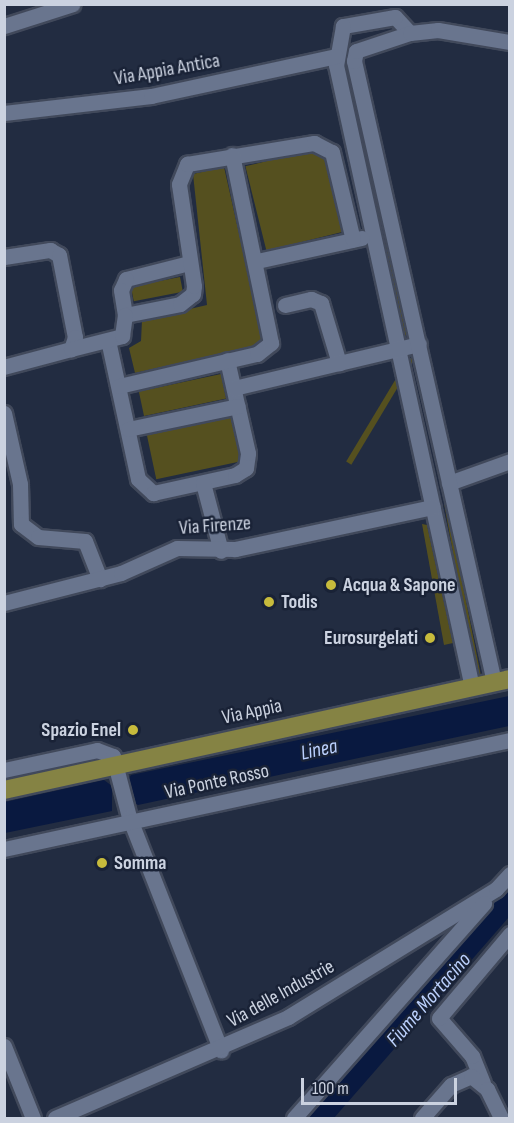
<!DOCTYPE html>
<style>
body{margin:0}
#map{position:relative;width:514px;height:1123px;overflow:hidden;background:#222c41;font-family:"Sofia Sans Condensed",sans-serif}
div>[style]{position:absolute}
.green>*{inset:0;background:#55501f;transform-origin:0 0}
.water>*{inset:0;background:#091940}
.roads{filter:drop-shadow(2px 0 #41495b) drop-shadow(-2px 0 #41495b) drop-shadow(0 2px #41495b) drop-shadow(0 -2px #41495b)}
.minor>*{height:15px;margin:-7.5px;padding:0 7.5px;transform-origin:7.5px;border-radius:7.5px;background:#69758e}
.major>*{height:18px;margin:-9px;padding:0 9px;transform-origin:9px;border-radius:9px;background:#858344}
.dots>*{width:16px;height:16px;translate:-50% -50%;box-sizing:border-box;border:3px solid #192236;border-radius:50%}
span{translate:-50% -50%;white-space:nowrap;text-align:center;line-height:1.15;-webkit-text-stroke:5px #192236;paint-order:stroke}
.street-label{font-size:20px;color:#cbd2e0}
.poi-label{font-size:20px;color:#cbd2e0;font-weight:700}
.left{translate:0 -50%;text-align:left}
.right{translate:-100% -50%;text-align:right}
.water-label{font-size:21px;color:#bcd1fd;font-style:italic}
.frame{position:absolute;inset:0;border:6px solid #cbd2e0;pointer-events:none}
.scale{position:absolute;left:301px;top:1078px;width:156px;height:27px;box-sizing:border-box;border:3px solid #cbd2e0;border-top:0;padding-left:8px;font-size:18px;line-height:21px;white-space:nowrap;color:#cbd2e0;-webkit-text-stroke:4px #192236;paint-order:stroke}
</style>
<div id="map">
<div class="green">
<i style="clip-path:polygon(349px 75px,383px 221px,380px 222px,345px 76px)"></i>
<i style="left:323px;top:147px;width:87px;height:80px;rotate:76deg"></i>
<i style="clip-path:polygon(224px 167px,264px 344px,135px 373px,129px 348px,141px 341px,142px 320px,207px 305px,193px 174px)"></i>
<i style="clip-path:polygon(385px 241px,408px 332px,404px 337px,381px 244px)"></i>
<i style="left:180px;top:277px;width:15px;height:50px;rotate:79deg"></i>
<i style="left:409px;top:357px;width:6px;height:122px;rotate:31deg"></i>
<i style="left:221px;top:374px;width:25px;height:84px;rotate:78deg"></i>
<i style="left:233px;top:417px;width:45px;height:88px;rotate:78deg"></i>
<i style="clip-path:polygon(444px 503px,447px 506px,481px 676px,474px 670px)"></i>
<i style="clip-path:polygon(422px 524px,427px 525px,453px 643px,444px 645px)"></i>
</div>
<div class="water">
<i style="clip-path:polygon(509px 696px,509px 726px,138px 805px,131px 801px,126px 783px,131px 775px)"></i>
<i style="clip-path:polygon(104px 780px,112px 786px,112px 811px,5px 833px,5px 802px)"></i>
<i style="clip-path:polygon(509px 882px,509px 917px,334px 1118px,303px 1118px)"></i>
</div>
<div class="roads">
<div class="minor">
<i style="left:4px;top:26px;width:72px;rotate:-17.7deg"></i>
<i style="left:410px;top:33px;width:22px;rotate:-133deg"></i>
<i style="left:395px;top:17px;width:53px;rotate:170.2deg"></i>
<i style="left:343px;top:26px;width:40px;rotate:100deg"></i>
<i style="left:336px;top:65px;width:637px;rotate:77.67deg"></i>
<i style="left:4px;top:113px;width:148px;rotate:-6.6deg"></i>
<i style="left:151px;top:96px;width:189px;rotate:-12.2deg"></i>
<i style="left:4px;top:257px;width:47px;rotate:-8.7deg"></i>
<i style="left:50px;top:250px;width:10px;rotate:29deg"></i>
<i style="left:59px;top:255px;width:84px;rotate:79deg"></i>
<i style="left:75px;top:337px;width:13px;rotate:108deg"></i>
<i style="left:71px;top:349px;width:69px;rotate:165deg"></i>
<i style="left:257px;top:261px;width:107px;rotate:-12.4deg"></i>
<i style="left:189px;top:263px;width:65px;rotate:165.7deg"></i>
<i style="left:126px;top:279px;width:12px;rotate:114deg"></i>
<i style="left:121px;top:290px;width:25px;rotate:81deg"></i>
<i style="left:125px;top:315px;width:56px;rotate:-11.3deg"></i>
<i style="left:180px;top:304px;width:16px;rotate:-38deg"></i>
<i style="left:193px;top:294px;width:8px;rotate:-83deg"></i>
<i style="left:194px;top:286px;width:103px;rotate:-98.4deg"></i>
<i style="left:179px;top:184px;width:22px;rotate:-68deg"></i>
<i style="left:187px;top:164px;width:129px;rotate:-9.4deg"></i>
<i style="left:314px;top:143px;width:20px;rotate:27deg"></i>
<i style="left:332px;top:152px;width:90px;rotate:76.6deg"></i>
<i style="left:285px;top:305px;width:27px;rotate:-13deg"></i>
<i style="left:311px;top:299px;width:11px;rotate:22deg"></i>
<i style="left:321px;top:303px;width:63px;rotate:73.3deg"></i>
<i style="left:108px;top:340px;width:142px;rotate:77.8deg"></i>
<i style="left:138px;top:479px;width:21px;rotate:43deg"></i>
<i style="left:153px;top:493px;width:84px;rotate:-12.4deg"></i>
<i style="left:235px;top:475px;width:13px;rotate:-32deg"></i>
<i style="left:246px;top:468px;width:15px;rotate:-82deg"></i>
<i style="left:248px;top:453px;width:95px;rotate:-102.7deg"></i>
<i style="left:71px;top:349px;width:53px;rotate:-14.3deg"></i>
<i style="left:122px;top:336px;width:21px;rotate:-82deg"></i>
<i style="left:119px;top:386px;width:142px;rotate:-13.1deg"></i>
<i style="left:257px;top:354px;width:18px;rotate:-38deg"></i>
<i style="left:271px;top:343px;width:192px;rotate:-101.7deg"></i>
<i style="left:234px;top:388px;width:190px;rotate:-13.4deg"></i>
<i style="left:4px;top:413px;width:73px;rotate:77.3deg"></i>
<i style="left:20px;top:484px;width:40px;rotate:88.6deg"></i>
<i style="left:21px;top:524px;width:21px;rotate:37deg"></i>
<i style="left:38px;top:537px;width:47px;rotate:4.9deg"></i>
<i style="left:85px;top:541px;width:41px;rotate:68.5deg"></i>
<i style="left:128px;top:429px;width:112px;rotate:-11.8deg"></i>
<i style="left:203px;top:483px;width:70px;rotate:75.2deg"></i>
<i style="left:449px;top:483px;width:65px;rotate:-19.8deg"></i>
<i style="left:4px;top:603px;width:121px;rotate:-14.4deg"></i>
<i style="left:121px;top:573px;width:61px;rotate:-24.1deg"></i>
<i style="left:177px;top:548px;width:58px;rotate:1deg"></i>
<i style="left:235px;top:549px;width:202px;rotate:-12deg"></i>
<i style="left:494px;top:682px;width:637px;rotate:-102.7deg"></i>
<i style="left:354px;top:61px;width:10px;rotate:-79deg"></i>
<i style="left:356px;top:51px;width:57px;rotate:-18.4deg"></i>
<i style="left:410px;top:33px;width:28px;rotate:-6deg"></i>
<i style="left:438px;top:30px;width:73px;rotate:9.5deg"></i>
<i style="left:4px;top:770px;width:95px;rotate:-12.1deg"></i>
<i style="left:97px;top:750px;width:17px;rotate:21deg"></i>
<i style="left:113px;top:756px;width:63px;rotate:75.3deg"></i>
<i style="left:129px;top:817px;width:251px;rotate:68.5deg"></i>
<i style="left:4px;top:849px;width:518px;rotate:-12.16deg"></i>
<i style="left:4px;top:1046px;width:78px;rotate:68.1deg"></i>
<i style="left:483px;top:1083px;width:29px;rotate:-112deg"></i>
<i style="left:472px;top:1056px;width:50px;rotate:-131deg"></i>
<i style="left:439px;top:1018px;width:110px;rotate:-49.8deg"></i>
<i style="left:55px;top:1118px;width:254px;rotate:-23.4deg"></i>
<i style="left:288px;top:1017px;width:244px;rotate:-31.6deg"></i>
<i style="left:496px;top:889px;width:21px;rotate:-47deg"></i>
<i style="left:294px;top:1118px;width:287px;rotate:-48.5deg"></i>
<i style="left:422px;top:1118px;width:44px;rotate:-48.7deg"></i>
<i style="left:451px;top:1085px;width:22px;rotate:-24deg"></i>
<i style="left:471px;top:1076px;width:21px;rotate:39deg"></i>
<i style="left:487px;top:1089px;width:32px;rotate:64deg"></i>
</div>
<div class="major">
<i style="left:4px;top:790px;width:518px;rotate:-12.37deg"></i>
</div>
</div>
<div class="dots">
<i style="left:331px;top:585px;background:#c7bb3c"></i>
<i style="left:269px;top:602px;background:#c7bb3c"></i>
<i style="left:430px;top:638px;background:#c7bb3c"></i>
<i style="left:133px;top:730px;background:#c7bb3c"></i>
<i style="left:102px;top:863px;background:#c7bb3c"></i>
</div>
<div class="street-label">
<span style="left:167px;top:70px;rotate:-10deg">Via Appia Antica</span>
<span style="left:215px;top:526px;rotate:-4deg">Via Firenze</span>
<span style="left:252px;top:712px;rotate:-12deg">Via Appia</span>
<span style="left:217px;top:782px;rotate:-12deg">Via Ponte Rosso</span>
<span style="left:281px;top:994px;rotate:-29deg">Via delle Industrie</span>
</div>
<div class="poi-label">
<span class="left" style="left:343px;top:585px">Acqua &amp; Sapone</span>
<span class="left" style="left:281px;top:602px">Todis</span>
<span class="right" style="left:418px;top:638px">Eurosurgelati</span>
<span class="right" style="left:121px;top:730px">Spazio Enel</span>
<span class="left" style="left:114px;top:863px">Somma</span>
</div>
<div class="water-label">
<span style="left:319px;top:750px;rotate:-12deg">Linea</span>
<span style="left:429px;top:1000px;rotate:-49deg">Fiume Mortacino</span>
</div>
<div class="frame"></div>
<div class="scale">100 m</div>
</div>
